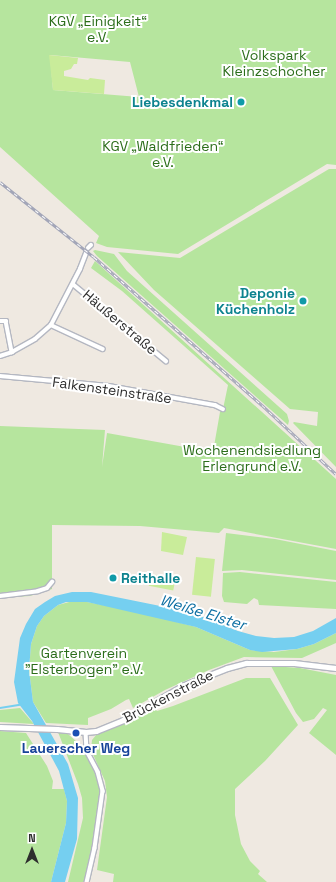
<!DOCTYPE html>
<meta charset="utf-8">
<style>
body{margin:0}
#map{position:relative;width:336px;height:882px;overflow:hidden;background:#efe9e1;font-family:"Space Grotesk",sans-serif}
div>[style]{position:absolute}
.green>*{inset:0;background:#b6e59e}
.pitch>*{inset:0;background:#c9ec9a;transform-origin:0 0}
.water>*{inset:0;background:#75cff0}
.stream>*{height:1.5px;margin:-0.75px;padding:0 0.75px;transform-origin:0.75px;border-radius:0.75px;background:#75cff0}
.roads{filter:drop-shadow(1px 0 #b4b7c1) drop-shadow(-1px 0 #b4b7c1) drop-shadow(0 1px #b4b7c1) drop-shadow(0 -1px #b4b7c1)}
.street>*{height:3.5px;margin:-1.75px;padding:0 1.75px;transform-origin:1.75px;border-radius:1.75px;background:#fff}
.secondary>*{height:5px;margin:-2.5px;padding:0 2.5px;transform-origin:2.5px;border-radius:2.5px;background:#fff}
.rail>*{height:3px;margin-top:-1.5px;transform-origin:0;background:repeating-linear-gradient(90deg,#fff 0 4.5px,#a3a6b8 0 9px);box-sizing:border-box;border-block:1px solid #a3a6b8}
.dots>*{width:11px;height:11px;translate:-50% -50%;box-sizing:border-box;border:2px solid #fff;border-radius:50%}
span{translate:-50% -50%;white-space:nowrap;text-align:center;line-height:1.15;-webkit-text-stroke:4px #fff;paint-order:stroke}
.park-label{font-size:14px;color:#2c6e1b}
.culture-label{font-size:14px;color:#0d838f;font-weight:700}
.right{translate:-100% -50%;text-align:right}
.left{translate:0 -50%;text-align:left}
.street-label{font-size:14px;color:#2e2e2e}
.transit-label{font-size:14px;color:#164399;font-weight:700}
.water-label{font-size:15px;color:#0d6fa3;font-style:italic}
.north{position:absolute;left:12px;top:830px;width:40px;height:40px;-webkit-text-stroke:3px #fff;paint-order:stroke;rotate:0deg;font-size:11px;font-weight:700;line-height:16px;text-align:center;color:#2e2e2e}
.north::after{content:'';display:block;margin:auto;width:14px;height:18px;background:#2e2e2e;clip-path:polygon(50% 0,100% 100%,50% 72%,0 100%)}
</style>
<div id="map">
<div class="green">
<i style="clip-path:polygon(evenodd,0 0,336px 0,336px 165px,327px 164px,178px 254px,107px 247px,96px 243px,99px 236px,0 147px,0 0,50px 55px,130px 62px,139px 97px,53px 90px,50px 55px)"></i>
<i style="clip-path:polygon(329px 169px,336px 169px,336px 467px,293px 423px,294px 422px,317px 426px,318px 412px,290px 409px,154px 290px,118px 252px,180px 258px)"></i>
<i style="clip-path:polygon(95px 250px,114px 254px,127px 271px,287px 414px,289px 421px,288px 425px,97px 256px,93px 251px)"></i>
<i style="clip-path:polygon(95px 261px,336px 479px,336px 549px,224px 528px,219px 533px,140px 526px,52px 525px,52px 589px,30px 596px,0 598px,0 426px,105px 430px,102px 467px,107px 433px,213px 452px,220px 412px,223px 409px,228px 385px,122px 291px,91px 268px)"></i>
<i style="clip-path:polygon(226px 533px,275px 539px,336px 551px,336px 580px,242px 570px,222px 571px)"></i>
<i style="clip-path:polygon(240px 572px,336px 582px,336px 609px,259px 605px,258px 600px,254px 598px,247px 604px,224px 602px,222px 596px,223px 573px)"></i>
<i style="clip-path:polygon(73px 601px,87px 602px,134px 611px,196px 627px,250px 650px,274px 652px,297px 649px,314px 644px,336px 633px,336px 643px,302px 658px,244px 657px,209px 670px,165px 690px,133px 708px,129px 699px,126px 700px,111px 709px,88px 718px,88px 725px,46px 723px,33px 702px,29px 670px,31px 644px,37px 626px,44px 616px,58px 605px)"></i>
<i style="clip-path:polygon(271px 666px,300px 668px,336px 675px,336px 755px,309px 733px,327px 710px,323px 708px,314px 719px,303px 722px,296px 713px)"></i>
<i style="clip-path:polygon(246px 678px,270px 678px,298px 725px,265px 761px,235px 789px,235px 815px,241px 844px,250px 861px,260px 871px,258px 874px,267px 882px,113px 882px,114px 874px,97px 870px,107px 797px,105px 781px,91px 750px,92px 740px,97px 734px,125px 723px,153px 707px,157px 711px,173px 706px)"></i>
<i style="clip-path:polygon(20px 708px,34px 724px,0 722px,0 710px)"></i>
<i style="clip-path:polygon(0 731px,26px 733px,47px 766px,53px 781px,52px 789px,64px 789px,67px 801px,66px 823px,51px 882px,0 882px)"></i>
<i style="clip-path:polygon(58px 732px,68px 734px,77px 742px,91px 761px,100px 785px,100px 802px,85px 882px,68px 882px,83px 818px,82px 798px,78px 784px)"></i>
</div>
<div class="pitch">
<i style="clip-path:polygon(49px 55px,78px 58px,77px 64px,74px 64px,71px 69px,64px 71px,64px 76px,88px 80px,90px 78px,105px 80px,104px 94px,53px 90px)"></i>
<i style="clip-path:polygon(162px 532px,187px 537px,183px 555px,161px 551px)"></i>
<i style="left:196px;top:557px;width:19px;height:38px;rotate:6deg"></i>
<i style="left:151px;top:574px;width:25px;height:12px;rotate:11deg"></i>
</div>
<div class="water">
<i style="clip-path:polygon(72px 592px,91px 592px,190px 612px,238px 631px,256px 636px,274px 638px,294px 637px,313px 631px,336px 618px,336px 633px,314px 644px,297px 649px,262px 652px,250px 650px,196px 627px,87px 602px,66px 602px,58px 605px,44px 616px,37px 626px,31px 644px,29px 670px,33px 702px,68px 764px,78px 798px,77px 839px,65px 882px,51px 882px,66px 823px,67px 801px,59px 771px,32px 721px,18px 703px,14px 682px,20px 638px,26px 624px,35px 609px,45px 602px,55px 596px)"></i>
</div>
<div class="stream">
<i style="left:0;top:708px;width:20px;rotate:-9deg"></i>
</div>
<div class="roads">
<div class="street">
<i style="left:88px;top:248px;width:4px;rotate:-45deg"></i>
<i style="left:73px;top:284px;width:121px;rotate:39.6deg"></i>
<i style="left:0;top:321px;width:6px"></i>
<i style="left:6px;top:321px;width:32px;rotate:79deg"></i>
<i style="left:51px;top:325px;width:57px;rotate:24.8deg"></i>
<i style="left:0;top:356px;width:13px;rotate:-18deg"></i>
<i style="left:12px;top:352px;width:26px;rotate:-29deg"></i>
<i style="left:35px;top:339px;width:21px;rotate:-41deg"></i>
<i style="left:51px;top:325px;width:63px;rotate:-62.6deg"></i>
<i style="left:80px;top:269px;width:17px;rotate:-69deg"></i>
<i style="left:0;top:376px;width:109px;rotate:5.2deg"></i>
<i style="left:109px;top:386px;width:108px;rotate:10.2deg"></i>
<i style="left:215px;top:405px;width:9px;rotate:27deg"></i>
<i style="left:0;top:596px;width:38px;rotate:-7deg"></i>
<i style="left:38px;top:591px;width:9px;rotate:-18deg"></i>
<i style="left:47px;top:588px;width:8px;rotate:-50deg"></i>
<i style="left:86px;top:732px;width:19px;rotate:87deg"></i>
<i style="left:87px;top:751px;width:24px;rotate:62deg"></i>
<i style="left:98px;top:772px;width:20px;rotate:75deg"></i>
<i style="left:103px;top:791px;width:58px;rotate:98deg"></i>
<i style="left:95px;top:848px;width:35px;rotate:103deg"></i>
</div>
<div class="secondary">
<i style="left:0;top:727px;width:57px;rotate:2deg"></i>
<i style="left:57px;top:729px;width:29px;rotate:6deg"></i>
<i style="left:86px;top:732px;width:10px;rotate:-6deg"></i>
<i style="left:96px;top:731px;width:29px;rotate:-22deg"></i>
<i style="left:123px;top:720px;width:70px;rotate:-29.8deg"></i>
<i style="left:184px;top:685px;width:46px;rotate:-21.6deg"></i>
<i style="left:227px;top:668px;width:20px;rotate:-15deg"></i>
<i style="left:246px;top:663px;width:48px"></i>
<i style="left:294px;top:663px;width:42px;rotate:6.8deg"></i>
</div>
</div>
<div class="rail">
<i style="left:0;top:182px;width:120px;rotate:38.6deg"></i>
<i style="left:94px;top:257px;width:224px;rotate:41.4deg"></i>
<i style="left:262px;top:405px;width:101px;rotate:43deg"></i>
</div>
<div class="dots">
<i style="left:241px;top:102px;background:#0f9aa8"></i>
<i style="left:303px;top:301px;background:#0f9aa8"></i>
<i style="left:113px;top:578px;background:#0f9aa8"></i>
<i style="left:76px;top:733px;background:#1a4fb4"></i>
</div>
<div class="park-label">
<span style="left:98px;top:29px">KGV „Einigkeit“<br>e.V.</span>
<span style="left:274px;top:63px">Volkspark<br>Kleinzschocher</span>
<span style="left:163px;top:154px">KGV „Waldfrieden“<br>e.V.</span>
<span style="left:252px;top:458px">Wochenendsiedlung<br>Erlengrund e.V.</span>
<span style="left:84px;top:661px">Gartenverein<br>"Elsterbogen" e.V.</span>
</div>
<div class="culture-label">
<span class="right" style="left:233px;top:102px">Liebesdenkmal</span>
<span class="right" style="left:295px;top:301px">Deponie<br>Küchenholz</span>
<span class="left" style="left:121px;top:578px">Reithalle</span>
</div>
<div class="street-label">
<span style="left:120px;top:322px;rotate:40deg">Häußerstraße</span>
<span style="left:112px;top:390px;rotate:8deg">Falkensteinstraße</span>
<span style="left:168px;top:696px;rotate:-27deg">Brückenstraße</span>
</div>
<div class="transit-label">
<span style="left:76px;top:748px">Lauerscher Weg</span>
</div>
<div class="water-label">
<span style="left:203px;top:612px;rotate:17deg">Weiße Elster</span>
</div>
<div class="north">N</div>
</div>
